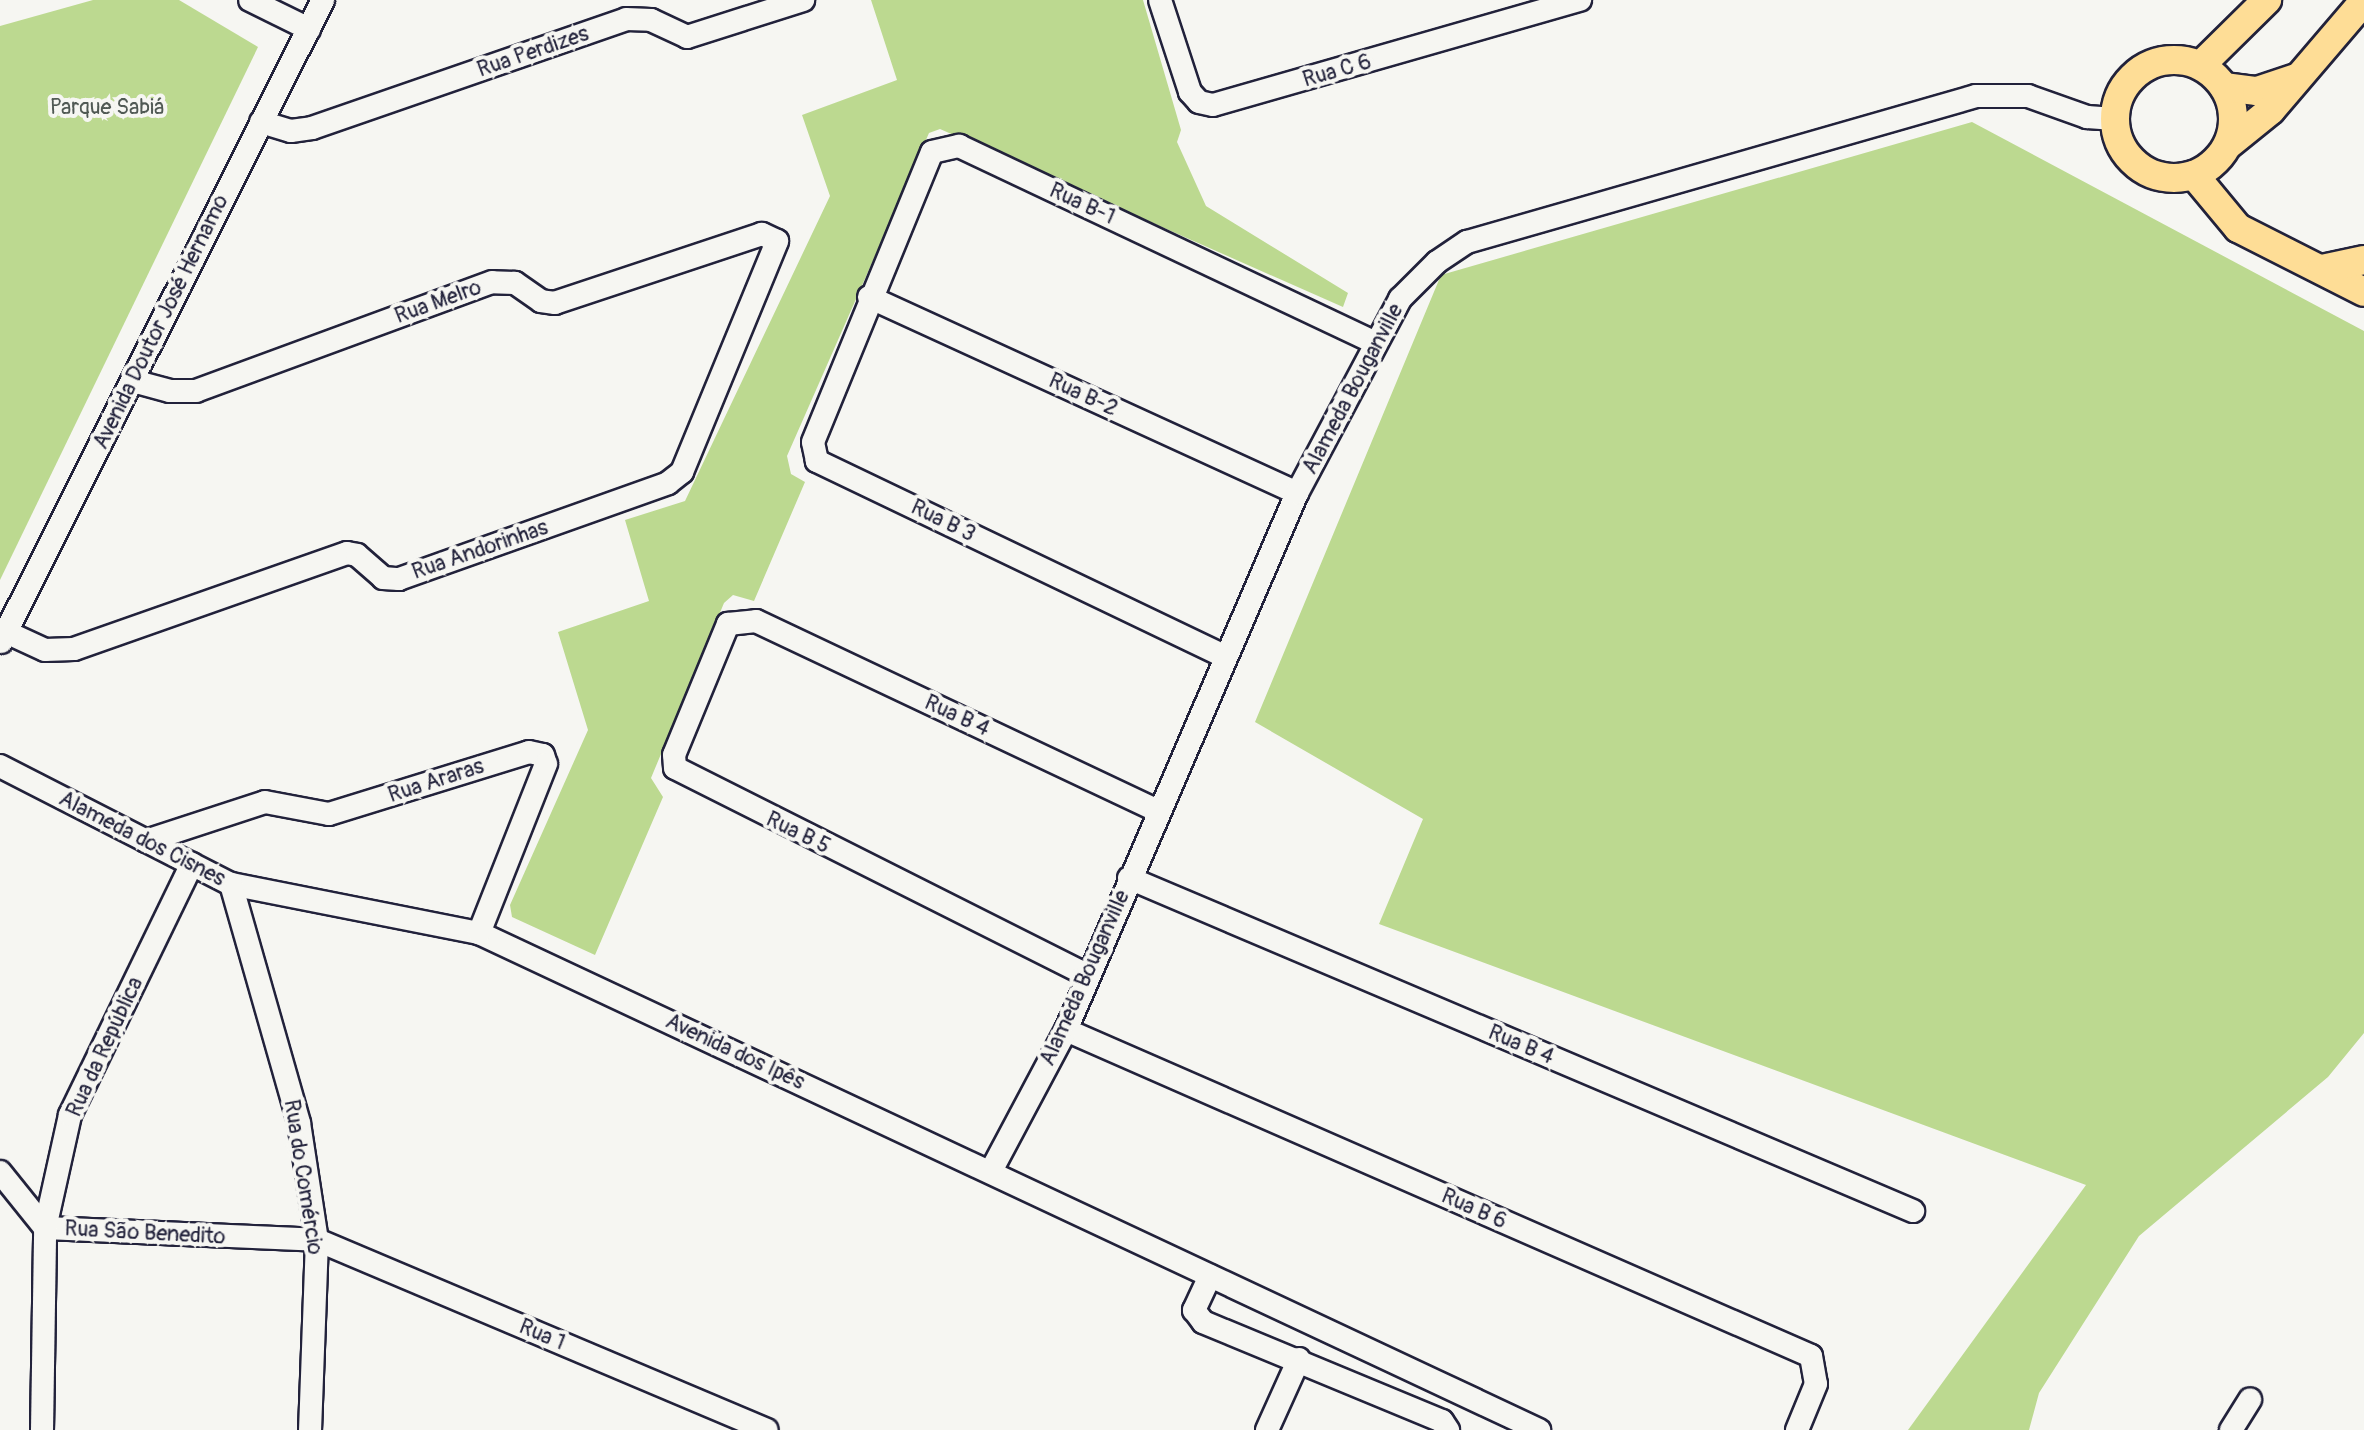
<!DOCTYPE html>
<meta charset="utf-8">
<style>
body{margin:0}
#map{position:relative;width:2364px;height:1430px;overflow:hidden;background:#f6f6f2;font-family:Pangolin,sans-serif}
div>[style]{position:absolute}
.green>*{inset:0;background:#bcd990}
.roads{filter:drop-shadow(2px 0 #22223b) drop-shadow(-2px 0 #22223b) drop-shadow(0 2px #22223b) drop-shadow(0 -2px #22223b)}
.minor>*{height:22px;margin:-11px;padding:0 11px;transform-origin:11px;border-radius:11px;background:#f6f6f2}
.major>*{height:28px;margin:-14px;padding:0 14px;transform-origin:14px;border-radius:14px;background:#fedd96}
.major>.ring{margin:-14px;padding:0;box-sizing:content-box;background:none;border:28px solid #fedd96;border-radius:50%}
span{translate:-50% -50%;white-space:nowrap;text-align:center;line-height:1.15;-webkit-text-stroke:8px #f6f6f2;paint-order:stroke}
.street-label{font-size:22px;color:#22223b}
.park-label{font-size:22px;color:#505954}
</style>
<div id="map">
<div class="green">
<i style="clip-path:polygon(93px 0,179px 0,258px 47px,0 580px,0 26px)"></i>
<i style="clip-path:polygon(871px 0,1143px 0,1181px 130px,1177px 142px,1206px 206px,1348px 293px,1343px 307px,940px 129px,929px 133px,787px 456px,791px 474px,805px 482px,754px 601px,733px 595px,724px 603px,651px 778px,663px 797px,595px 955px,512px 917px,510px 905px,588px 730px,558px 632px,649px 601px,625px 520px,685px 501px,830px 196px,802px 115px,897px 80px)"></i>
<i style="clip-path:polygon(1972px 122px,2364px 331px,2364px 1033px,2328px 1077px,2139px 1236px,2039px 1393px,2029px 1430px,1908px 1430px,2086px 1185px,1379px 924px,1423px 819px,1255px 722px,1441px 275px)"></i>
</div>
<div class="roads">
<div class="minor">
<i style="left:250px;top:0;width:66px;rotate:26.2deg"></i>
<i style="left:1160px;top:0;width:97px;rotate:71.9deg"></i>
<i style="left:1190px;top:92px;width:13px;rotate:48deg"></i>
<i style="left:1199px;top:102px;width:14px;rotate:12deg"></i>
<i style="left:1213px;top:105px;width:382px;rotate:-16deg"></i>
<i style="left:261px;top:122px;width:31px;rotate:17deg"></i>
<i style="left:291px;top:131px;width:21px;rotate:-8deg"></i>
<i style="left:312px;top:128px;width:332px;rotate:-19.1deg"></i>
<i style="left:626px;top:19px;width:25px;rotate:2deg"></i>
<i style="left:651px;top:20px;width:40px;rotate:25deg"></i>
<i style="left:687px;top:37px;width:122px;rotate:-17.7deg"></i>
<i style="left:869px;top:297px;width:471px;rotate:24.6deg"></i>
<i style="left:6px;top:632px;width:43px;rotate:24.8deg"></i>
<i style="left:45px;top:650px;width:29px;rotate:-2deg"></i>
<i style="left:74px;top:649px;width:289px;rotate:-19.4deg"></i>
<i style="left:347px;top:553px;width:10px;rotate:11deg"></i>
<i style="left:357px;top:555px;width:35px;rotate:41deg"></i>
<i style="left:383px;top:578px;width:16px;rotate:4deg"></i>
<i style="left:399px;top:579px;width:286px;rotate:-19.6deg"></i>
<i style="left:668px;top:483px;width:18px;rotate:-38deg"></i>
<i style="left:682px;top:472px;width:250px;rotate:-67.6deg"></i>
<i style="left:777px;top:241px;width:17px;rotate:-155deg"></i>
<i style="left:762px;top:234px;width:218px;rotate:161.6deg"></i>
<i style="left:555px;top:303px;width:14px;rotate:-172deg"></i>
<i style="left:541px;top:301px;width:32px;rotate:-145deg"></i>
<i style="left:515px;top:283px;width:23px;rotate:-178deg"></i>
<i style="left:492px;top:282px;width:315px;rotate:159.8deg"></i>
<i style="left:196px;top:391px;width:26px;rotate:180deg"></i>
<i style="left:170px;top:391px;width:38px;rotate:-165deg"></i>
<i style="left:1px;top:642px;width:718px;rotate:-63.36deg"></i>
<i style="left:1226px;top:657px;width:454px;rotate:-154.4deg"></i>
<i style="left:817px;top:461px;width:19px;rotate:-102deg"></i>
<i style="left:813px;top:442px;width:313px;rotate:-67.7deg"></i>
<i style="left:932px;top:152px;width:28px;rotate:-13deg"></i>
<i style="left:959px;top:146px;width:459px;rotate:25.3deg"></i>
<i style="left:0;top:766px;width:259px;rotate:27.1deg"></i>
<i style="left:231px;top:884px;width:253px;rotate:11.2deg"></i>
<i style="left:479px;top:933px;width:1171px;rotate:25.12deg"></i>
<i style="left:146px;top:841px;width:125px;rotate:-18.1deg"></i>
<i style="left:265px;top:802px;width:65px;rotate:10.6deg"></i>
<i style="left:329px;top:814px;width:209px;rotate:-17.2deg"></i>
<i style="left:529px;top:752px;width:14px;rotate:12deg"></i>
<i style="left:543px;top:755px;width:9px;rotate:72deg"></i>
<i style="left:546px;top:764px;width:182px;rotate:111.6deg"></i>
<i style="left:1129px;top:878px;width:852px;rotate:23.01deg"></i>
<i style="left:231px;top:884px;width:248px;rotate:74.1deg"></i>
<i style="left:299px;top:1123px;width:118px;rotate:81.3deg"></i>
<i style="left:317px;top:1240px;width:190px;rotate:92.1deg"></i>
<i style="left:1087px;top:975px;width:461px;rotate:-153.3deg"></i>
<i style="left:675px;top:768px;width:13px;rotate:-94deg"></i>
<i style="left:674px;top:755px;width:142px;rotate:-67.6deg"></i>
<i style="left:728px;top:624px;width:28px;rotate:-6deg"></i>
<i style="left:756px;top:621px;width:445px;rotate:25.3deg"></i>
<i style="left:1066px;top:1030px;width:813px;rotate:23.63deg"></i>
<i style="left:1811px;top:1356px;width:28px;rotate:80deg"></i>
<i style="left:1816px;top:1384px;width:50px;rotate:112.4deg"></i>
<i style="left:991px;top:1171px;width:160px;rotate:-62deg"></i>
<i style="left:1066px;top:1030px;width:585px;rotate:-66.72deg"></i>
<i style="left:1297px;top:493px;width:220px;rotate:-62deg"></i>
<i style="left:1400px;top:299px;width:52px;rotate:-45deg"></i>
<i style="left:1437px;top:262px;width:36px;rotate:-34deg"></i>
<i style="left:1467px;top:242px;width:530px;rotate:-16deg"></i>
<i style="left:1976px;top:96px;width:52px"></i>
<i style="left:2028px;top:96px;width:63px;rotate:19.6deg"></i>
<i style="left:2087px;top:117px;width:28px;rotate:4deg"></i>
<i style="left:0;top:1172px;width:72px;rotate:51.2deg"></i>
<i style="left:45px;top:1228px;width:272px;rotate:2.5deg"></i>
<i style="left:317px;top:1240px;width:488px;rotate:22.9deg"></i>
<i style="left:1210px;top:1276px;width:38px;rotate:115deg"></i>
<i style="left:1194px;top:1310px;width:15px;rotate:53deg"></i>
<i style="left:1203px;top:1322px;width:259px;rotate:22.5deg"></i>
<i style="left:1442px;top:1421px;width:11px;rotate:56deg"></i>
<i style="left:42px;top:1430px;width:202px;rotate:-89.1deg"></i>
<i style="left:45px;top:1228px;width:116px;rotate:-77.5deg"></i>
<i style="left:70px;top:1115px;width:279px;rotate:-64.1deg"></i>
<i style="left:1267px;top:1430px;width:78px;rotate:-65.7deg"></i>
<i style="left:2231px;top:1430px;width:36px;rotate:-58deg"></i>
</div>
<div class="major">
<i class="ring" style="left:2115px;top:60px;width:90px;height:90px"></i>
<i style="left:2201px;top:65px;width:93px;rotate:-44.6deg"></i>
<i style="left:2224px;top:87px;width:33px;rotate:7deg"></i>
<i style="left:2257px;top:91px;width:41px;rotate:-18.4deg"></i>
<i style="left:2228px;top:145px;width:55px;rotate:-39.1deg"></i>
<i style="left:2271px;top:110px;width:143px;rotate:-49.5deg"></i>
<i style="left:2194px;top:175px;width:69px;rotate:50.3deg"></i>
<i style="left:2238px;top:228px;width:141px;rotate:26.9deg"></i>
<i style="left:2322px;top:269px;width:43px;rotate:-12.1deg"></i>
</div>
</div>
<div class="street-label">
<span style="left:533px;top:52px;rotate:-19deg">Rua Perdizes</span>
<span style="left:1337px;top:71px;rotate:-16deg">Rua C 6</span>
<span style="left:1082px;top:204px;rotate:25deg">Rua B-1</span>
<span style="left:438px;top:302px;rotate:-20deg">Rua Melro</span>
<span style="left:161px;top:322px;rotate:-64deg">Avenida Doutor José Hernamo</span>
<span style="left:1353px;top:389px;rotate:-62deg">Alameda Bouganville</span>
<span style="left:1083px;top:395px;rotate:25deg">Rua B-2</span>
<span style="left:943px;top:521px;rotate:26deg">Rua B 3</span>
<span style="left:480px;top:550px;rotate:-19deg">Rua Andorinhas</span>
<span style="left:957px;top:716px;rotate:25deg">Rua B 4</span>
<span style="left:436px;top:781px;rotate:-18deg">Rua Araras</span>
<span style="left:798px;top:833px;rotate:26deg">Rua B 5</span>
<span style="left:142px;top:839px;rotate:27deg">Alameda dos Cisnes</span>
<span style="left:1085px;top:978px;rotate:-66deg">Alameda Bouganville</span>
<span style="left:1521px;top:1045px;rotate:23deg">Rua B 4</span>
<span style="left:105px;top:1047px;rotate:-65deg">Rua da República</span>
<span style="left:735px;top:1052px;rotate:25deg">Avenida dos Ipês</span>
<span style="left:303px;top:1177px;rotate:81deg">Rua do Comércio</span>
<span style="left:1474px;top:1209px;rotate:24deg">Rua B 6</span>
<span style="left:145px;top:1233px;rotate:3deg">Rua São Benedito</span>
<span style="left:542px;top:1335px;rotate:23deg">Rua 1</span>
</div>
<div class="park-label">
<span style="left:107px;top:108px">Parque Sabiá</span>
</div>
</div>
